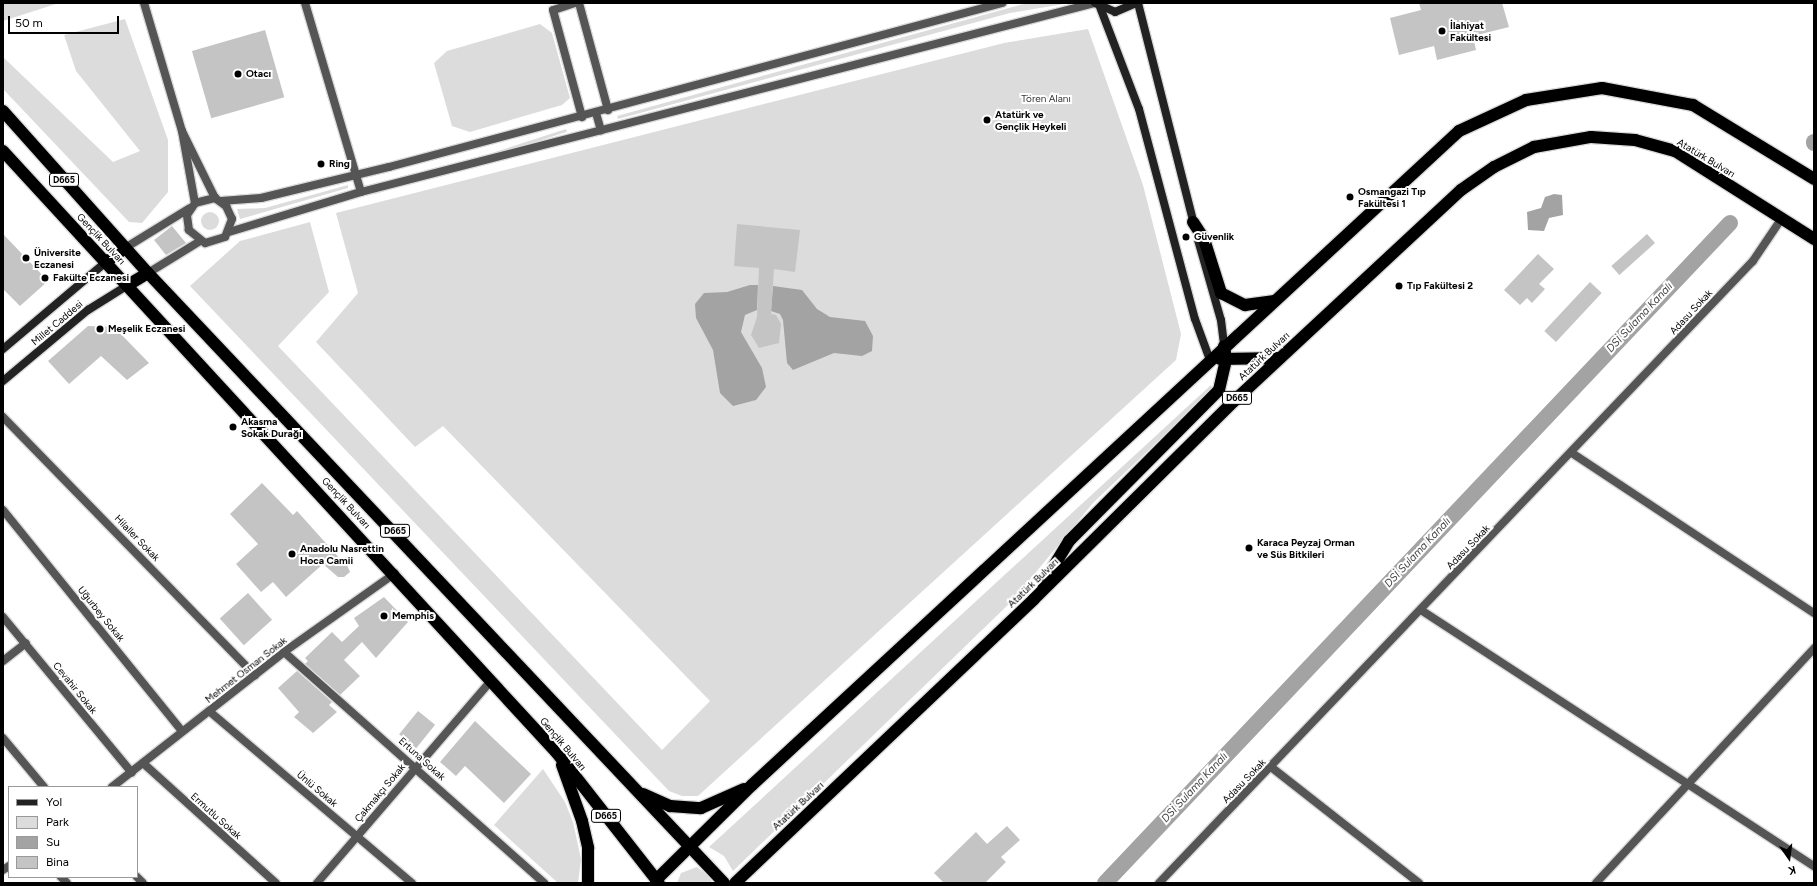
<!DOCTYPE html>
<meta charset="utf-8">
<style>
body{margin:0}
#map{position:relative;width:1817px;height:886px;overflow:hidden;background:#fff;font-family:Figtree,sans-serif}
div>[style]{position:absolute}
.green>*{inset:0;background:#dcdcdc;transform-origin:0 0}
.round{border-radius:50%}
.water>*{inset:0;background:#a3a3a3}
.canal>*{height:16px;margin:-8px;padding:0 8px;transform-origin:8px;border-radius:8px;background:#a3a3a3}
.building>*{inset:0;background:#c4c4c4;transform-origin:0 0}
.roads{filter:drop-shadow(1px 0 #dbdbdb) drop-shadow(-1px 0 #dbdbdb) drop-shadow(0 1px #dbdbdb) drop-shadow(0 -1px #dbdbdb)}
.street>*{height:8px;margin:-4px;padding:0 4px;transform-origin:4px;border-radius:4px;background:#555}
.secondary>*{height:8px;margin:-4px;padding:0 4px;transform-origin:4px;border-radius:4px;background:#222}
.highway>*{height:12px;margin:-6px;padding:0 6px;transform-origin:6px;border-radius:6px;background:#000}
.tram>*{height:1px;margin:-0.5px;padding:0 0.5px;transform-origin:0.5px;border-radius:0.5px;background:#000}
.dots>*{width:11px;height:11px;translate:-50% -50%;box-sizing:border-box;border:2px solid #fff;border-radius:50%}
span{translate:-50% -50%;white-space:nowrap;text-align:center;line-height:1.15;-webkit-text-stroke:4px #fff;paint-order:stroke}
.shield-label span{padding:1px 3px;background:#fff;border:1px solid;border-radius:3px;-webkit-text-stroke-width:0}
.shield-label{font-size:9px;color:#000;font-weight:700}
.poi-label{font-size:10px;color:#000;font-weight:700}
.left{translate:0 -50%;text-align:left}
.park-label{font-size:10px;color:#333}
.street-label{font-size:10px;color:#000}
.water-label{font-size:11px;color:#444;font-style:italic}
.frame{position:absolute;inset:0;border:4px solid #000;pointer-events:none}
.legend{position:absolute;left:8px;top:786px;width:130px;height:92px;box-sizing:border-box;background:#fff;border:1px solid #999;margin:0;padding:5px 7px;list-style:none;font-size:12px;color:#000}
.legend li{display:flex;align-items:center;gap:8px;height:20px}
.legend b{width:20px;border:1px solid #999}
.north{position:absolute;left:1769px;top:838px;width:40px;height:40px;-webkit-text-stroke:3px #fff;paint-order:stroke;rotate:166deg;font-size:11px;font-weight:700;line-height:16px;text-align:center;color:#000}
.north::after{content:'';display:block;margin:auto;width:14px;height:18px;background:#000;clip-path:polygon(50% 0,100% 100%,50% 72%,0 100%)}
.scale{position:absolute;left:8px;top:16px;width:111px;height:18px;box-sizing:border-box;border:2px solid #000;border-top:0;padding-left:5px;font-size:12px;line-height:14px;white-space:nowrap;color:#000;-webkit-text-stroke:3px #fff;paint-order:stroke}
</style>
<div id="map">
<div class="green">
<i style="clip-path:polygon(3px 3px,59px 3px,3px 21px)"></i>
<i style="clip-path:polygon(1027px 3px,1070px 3px,1010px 13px,618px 119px,617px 116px)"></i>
<i style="clip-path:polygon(125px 19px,168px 140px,168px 192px,142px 223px,129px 222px,3px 89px,3px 57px,113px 162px,140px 151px,76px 71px,64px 35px)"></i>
<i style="clip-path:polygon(540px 24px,552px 33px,570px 98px,562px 105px,470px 132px,452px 126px,434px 63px,447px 51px)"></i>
<i style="clip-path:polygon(1088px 29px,1143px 185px,1181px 334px,1176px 360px,698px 796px,682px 796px,669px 791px,190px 286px,240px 241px,310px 222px,329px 292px,278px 346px,662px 750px,710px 701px,443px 426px,415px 447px,316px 342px,358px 293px,336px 213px,1004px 43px)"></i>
<i style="left:566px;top:129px;width:3px;height:203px;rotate:72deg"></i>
<i style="clip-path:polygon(348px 185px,348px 188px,240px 219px,237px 209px,265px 208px)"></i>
<i class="round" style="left:201px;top:212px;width:18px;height:18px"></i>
<i style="clip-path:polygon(1211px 385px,1212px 390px,1093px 503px,1013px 600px,733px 871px,724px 856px,709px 847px)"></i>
<i style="clip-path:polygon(543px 769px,565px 802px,573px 822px,581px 859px,578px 883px,558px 883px,494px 825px)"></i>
<i style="clip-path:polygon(697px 867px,710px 877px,712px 883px,677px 883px,681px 873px)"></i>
</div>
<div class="water">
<i style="clip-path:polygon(1554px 194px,1562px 195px,1563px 215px,1549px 218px,1544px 231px,1528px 230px,1527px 212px,1541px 208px,1545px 197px)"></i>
<i style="clip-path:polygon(750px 285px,758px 285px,757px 310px,745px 315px,741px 332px,762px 368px,766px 387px,756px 400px,733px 406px,720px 393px,713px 350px,696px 318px,695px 304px,704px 293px,727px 292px)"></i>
<i style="clip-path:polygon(773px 286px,802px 290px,817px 309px,830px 317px,865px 321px,873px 336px,872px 351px,862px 356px,834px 353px,793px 370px,787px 363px,783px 320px,780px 314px,771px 311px)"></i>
</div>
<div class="canal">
<i style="left:1814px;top:143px;width:1px;rotate:-90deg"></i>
<i style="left:1105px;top:883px;width:909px;rotate:-46.56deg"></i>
</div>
<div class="building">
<i style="clip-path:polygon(1419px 3px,1502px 3px,1509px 27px,1473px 36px,1476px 50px,1437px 60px,1434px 46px,1399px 55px,1390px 18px,1421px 10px)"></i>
<i style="left:265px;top:30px;width:70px;height:76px;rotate:74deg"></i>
<i style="clip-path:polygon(737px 224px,800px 230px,795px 272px,774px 269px,771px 314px,776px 315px,781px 324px,779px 343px,759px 348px,751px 335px,757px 317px,759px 268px,734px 266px)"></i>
<i style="clip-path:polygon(172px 226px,186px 243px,166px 255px,154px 240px)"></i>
<i style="clip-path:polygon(3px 234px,48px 281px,20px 306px,3px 289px)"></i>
<i style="left:1647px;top:234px;width:12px;height:48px;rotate:48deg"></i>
<i style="clip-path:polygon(1538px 254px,1554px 269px,1539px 284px,1545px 289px,1532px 303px,1527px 298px,1520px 305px,1504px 290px)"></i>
<i style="left:1590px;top:282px;width:16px;height:67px;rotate:43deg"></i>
<i style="clip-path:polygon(88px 326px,114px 327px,149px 363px,127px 380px,101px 356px,69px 384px,48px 361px)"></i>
<i style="clip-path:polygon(262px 483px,293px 515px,297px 511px,341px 560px,345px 560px,350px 572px,344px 577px,338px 577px,323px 564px,286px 597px,273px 582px,261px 592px,236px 564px,258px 544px,230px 514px)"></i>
<i style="left:248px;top:593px;width:36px;height:38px;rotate:48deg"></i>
<i style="clip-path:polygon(384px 597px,408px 622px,376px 658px,362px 642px,344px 660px,360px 676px,340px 695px,305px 664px,308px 661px,305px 658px,332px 632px,342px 642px,359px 626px,354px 618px)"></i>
<i style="clip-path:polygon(297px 671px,332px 702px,329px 705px,337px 712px,313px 733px,294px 717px,299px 712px,278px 688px)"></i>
<i style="left:418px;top:711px;width:22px;height:30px;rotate:39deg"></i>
<i style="clip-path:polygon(475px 721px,531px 774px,504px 803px,465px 766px,456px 776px,440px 762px)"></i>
<i style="clip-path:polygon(1007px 826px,1020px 840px,1001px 857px,1006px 862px,985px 883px,944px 883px,934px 873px,976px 832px,987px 844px)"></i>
</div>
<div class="roads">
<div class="street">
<i style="left:144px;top:3px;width:134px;rotate:73.5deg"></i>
<i style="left:182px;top:131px;width:73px;rotate:79.8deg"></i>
<i style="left:305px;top:3px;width:197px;rotate:73.5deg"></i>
<i style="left:575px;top:3px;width:23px;rotate:162deg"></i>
<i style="left:553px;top:10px;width:111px;rotate:74.8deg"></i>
<i style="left:579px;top:3px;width:111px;rotate:74.8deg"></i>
<i style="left:596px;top:113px;width:18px;rotate:74deg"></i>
<i style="left:182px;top:131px;width:75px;rotate:63.8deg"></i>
<i style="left:215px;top:198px;width:14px;rotate:36deg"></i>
<i style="left:226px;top:206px;width:14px;rotate:65deg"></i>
<i style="left:232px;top:219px;width:19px;rotate:111deg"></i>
<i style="left:225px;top:237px;width:21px;rotate:163deg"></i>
<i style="left:205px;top:243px;width:21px;rotate:-141deg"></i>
<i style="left:189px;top:230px;width:15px;rotate:-98deg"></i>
<i style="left:187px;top:215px;width:14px;rotate:-56deg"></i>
<i style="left:195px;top:203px;width:21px;rotate:-14deg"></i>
<i style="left:221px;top:201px;width:40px;rotate:-4.3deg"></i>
<i style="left:261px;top:198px;width:132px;rotate:-13.6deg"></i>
<i style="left:389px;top:167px;width:635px;rotate:-14.98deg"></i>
<i style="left:229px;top:232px;width:138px;rotate:-16.9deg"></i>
<i style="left:361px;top:192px;width:758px;rotate:-14.44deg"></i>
<i style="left:125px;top:248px;width:76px;rotate:-31.6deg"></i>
<i style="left:148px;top:273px;width:61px;rotate:-31.6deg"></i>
<i style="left:3px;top:417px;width:361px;rotate:45.7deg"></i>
<i style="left:1572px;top:453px;width:290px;rotate:33.5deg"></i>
<i style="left:3px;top:510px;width:284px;rotate:51deg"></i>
<i style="left:1421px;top:610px;width:469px;rotate:33.1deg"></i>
<i style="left:3px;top:617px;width:202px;rotate:50.4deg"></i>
<i style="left:284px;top:652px;width:348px;rotate:41.6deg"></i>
<i style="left:3px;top:661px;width:29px;rotate:-38deg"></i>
<i style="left:209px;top:711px;width:266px;rotate:40.3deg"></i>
<i style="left:3px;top:738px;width:64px;rotate:50.1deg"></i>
<i style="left:143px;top:763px;width:179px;rotate:42.1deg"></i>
<i style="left:1271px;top:767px;width:188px;rotate:38.1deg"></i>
<i style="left:112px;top:787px;width:219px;rotate:-38.1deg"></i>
<i style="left:284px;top:652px;width:136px;rotate:-35.4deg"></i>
<i style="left:3px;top:870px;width:7px;rotate:-34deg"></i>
<i style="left:61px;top:877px;width:8px;rotate:45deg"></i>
<i style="left:137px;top:877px;width:8px;rotate:45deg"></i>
<i style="left:317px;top:883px;width:267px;rotate:-49.3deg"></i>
<i style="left:1159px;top:883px;width:860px;rotate:-46.32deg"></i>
<i style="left:1753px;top:261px;width:52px;rotate:-56deg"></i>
<i style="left:1596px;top:883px;width:321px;rotate:-47.1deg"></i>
</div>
<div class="secondary">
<i style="left:1095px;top:3px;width:22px;rotate:24deg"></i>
<i style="left:1115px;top:12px;width:23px;rotate:-23deg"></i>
<i style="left:1138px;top:3px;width:229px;rotate:75.8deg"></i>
<i style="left:1100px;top:7px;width:109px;rotate:69.1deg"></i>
<i style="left:1139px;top:109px;width:217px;rotate:75.1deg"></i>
<i style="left:1195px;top:319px;width:44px;rotate:69.9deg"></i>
<i style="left:1198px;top:240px;width:83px;rotate:74deg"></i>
<i style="left:1221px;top:320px;width:26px;rotate:83deg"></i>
<i style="left:3px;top:349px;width:135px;rotate:-40.2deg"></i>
<i style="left:3px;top:381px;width:111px;rotate:-39.9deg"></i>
<i style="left:88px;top:310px;width:47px;rotate:-32deg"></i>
</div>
<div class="highway">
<i style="left:3px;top:111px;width:217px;rotate:48.2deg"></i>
<i style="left:148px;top:273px;width:839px;rotate:46.64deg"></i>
<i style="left:3px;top:151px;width:818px;rotate:47.38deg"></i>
<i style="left:557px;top:753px;width:165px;rotate:51.9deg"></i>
<i style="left:1193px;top:222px;width:20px;rotate:57deg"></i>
<i style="left:1204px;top:239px;width:57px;rotate:72.5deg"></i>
<i style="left:1221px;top:293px;width:27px;rotate:27deg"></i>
<i style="left:1245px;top:305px;width:28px;rotate:-8deg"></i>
<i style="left:106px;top:262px;width:24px;rotate:-36deg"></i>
<i style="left:128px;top:285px;width:23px;rotate:-31deg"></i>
<i style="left:1220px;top:359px;width:59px;rotate:-1deg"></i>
<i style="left:1043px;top:584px;width:50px;rotate:-58.8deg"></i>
<i style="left:1069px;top:541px;width:213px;rotate:-45.2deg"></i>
<i style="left:1219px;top:390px;width:32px;rotate:-77deg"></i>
<i style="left:1226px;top:359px;width:13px;rotate:-99deg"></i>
<i style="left:562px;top:765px;width:59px;rotate:70.3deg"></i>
<i style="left:582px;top:821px;width:28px;rotate:77deg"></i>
<i style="left:588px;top:848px;width:35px;rotate:90deg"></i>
<i style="left:643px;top:794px;width:30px;rotate:24deg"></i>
<i style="left:670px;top:806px;width:31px;rotate:4deg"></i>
<i style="left:701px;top:808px;width:47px;rotate:-23.8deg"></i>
<i style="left:656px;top:880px;width:135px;rotate:-44.7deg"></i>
<i style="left:752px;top:785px;width:963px;rotate:-42.77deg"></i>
<i style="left:1459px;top:131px;width:74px;rotate:-24.8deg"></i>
<i style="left:1526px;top:100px;width:77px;rotate:-9deg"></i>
<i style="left:1602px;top:88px;width:93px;rotate:10.6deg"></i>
<i style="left:1693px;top:105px;width:142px;rotate:31.4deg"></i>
<i style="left:735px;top:883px;width:412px;rotate:-43.5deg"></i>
<i style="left:1034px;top:599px;width:281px;rotate:-44.7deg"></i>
<i style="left:1234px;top:401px;width:310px;rotate:-42.9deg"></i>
<i style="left:1461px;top:190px;width:40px;rotate:-34.9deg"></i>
<i style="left:1494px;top:167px;width:45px;rotate:-26.6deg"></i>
<i style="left:1534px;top:147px;width:58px;rotate:-10deg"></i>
<i style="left:1591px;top:137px;width:44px;rotate:3.9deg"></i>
<i style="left:1635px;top:140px;width:41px;rotate:15.4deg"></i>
<i style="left:1675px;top:151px;width:165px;rotate:32.3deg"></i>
</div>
</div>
<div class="tram">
<i style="left:3px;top:332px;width:21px;rotate:90deg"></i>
</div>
<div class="dots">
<i style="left:1442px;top:31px;background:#000"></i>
<i style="left:238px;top:74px;background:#000"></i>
<i style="left:987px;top:120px;background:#000"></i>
<i style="left:321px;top:164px;background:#000"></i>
<i style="left:1350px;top:197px;background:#000"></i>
<i style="left:1186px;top:237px;background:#000"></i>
<i style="left:26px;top:258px;background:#000"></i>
<i style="left:45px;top:278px;background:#000"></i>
<i style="left:1399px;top:286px;background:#000"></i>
<i style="left:100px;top:329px;background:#000"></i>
<i style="left:233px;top:427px;background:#000"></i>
<i style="left:1249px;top:548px;background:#000"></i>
<i style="left:292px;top:554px;background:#000"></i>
<i style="left:384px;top:616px;background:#000"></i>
</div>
<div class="shield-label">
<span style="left:64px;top:180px">D665</span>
<span style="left:1237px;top:398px">D665</span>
<span style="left:395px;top:531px">D665</span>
<span style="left:606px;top:816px">D665</span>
</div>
<div class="poi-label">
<span class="left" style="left:1450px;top:31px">İlahiyat<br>Fakültesi</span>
<span class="left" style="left:246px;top:74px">Otacı</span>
<span class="left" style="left:995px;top:120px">Atatürk ve<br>Gençlik Heykeli</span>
<span class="left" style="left:329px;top:164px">Ring</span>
<span class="left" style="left:1358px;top:197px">Osmangazi Tıp<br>Fakültesi 1</span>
<span class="left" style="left:1194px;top:237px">Güvenlik</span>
<span class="left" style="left:34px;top:258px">Üniversite<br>Eczanesi</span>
<span class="left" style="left:53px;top:278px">Fakülte Eczanesi</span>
<span class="left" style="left:1407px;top:286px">Tıp Fakültesi 2</span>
<span class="left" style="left:108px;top:329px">Meşelik Eczanesi</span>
<span class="left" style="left:241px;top:427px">Akasma<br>Sokak Durağı</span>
<span class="left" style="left:1257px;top:548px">Karaca Peyzaj Orman<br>ve Süs Bitkileri</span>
<span class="left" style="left:300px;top:554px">Anadolu Nasrettin<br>Hoca Camii</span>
<span class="left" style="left:392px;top:616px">Memphis</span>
</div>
<div class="park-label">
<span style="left:1046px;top:99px">Tören Alanı</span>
</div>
<div class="street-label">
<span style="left:1706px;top:158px;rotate:31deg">Atatürk Bulvarı</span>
<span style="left:101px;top:239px;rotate:47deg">Gençlik Bulvarı</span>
<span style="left:1691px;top:312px;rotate:-47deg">Adasu Sokak</span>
<span style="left:57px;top:323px;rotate:-40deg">Millet Caddesi</span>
<span style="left:1264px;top:356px;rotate:-43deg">Atatürk Bulvarı</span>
<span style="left:346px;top:503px;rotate:47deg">Gençlik Bulvarı</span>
<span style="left:137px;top:538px;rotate:46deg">Hilaller Sokak</span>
<span style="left:1468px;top:547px;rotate:-46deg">Adasu Sokak</span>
<span style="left:1033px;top:583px;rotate:-44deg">Atatürk Bulvarı</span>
<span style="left:101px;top:614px;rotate:51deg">Uğurbey Sokak</span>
<span style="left:246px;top:670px;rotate:-38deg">Mehmet Osman Sokak</span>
<span style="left:75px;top:688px;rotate:51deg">Cevahir Sokak</span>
<span style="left:563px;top:744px;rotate:50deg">Gençlik Bulvarı</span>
<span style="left:422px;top:759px;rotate:42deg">Ertuna Sokak</span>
<span style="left:1244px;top:781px;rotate:-46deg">Adasu Sokak</span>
<span style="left:317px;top:789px;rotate:40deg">Ünlü Sokak</span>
<span style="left:380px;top:793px;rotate:-50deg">Çakmakçı Sokak</span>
<span style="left:798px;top:806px;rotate:-43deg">Atatürk Bulvarı</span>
<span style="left:216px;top:816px;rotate:42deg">Ermutlu Sokak</span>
</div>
<div class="water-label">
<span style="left:1640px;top:318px;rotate:-47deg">DSİ Sulama Kanalı</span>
<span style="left:1418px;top:553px;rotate:-47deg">DSİ Sulama Kanalı</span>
<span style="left:1195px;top:788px;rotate:-47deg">DSİ Sulama Kanalı</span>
</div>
<div class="frame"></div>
<ul class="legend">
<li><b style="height:5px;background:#222"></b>Yol</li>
<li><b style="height:11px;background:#dcdcdc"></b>Park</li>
<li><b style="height:11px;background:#a3a3a3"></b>Su</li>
<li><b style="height:11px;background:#c4c4c4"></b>Bina</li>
</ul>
<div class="north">K</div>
<div class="scale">50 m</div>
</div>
